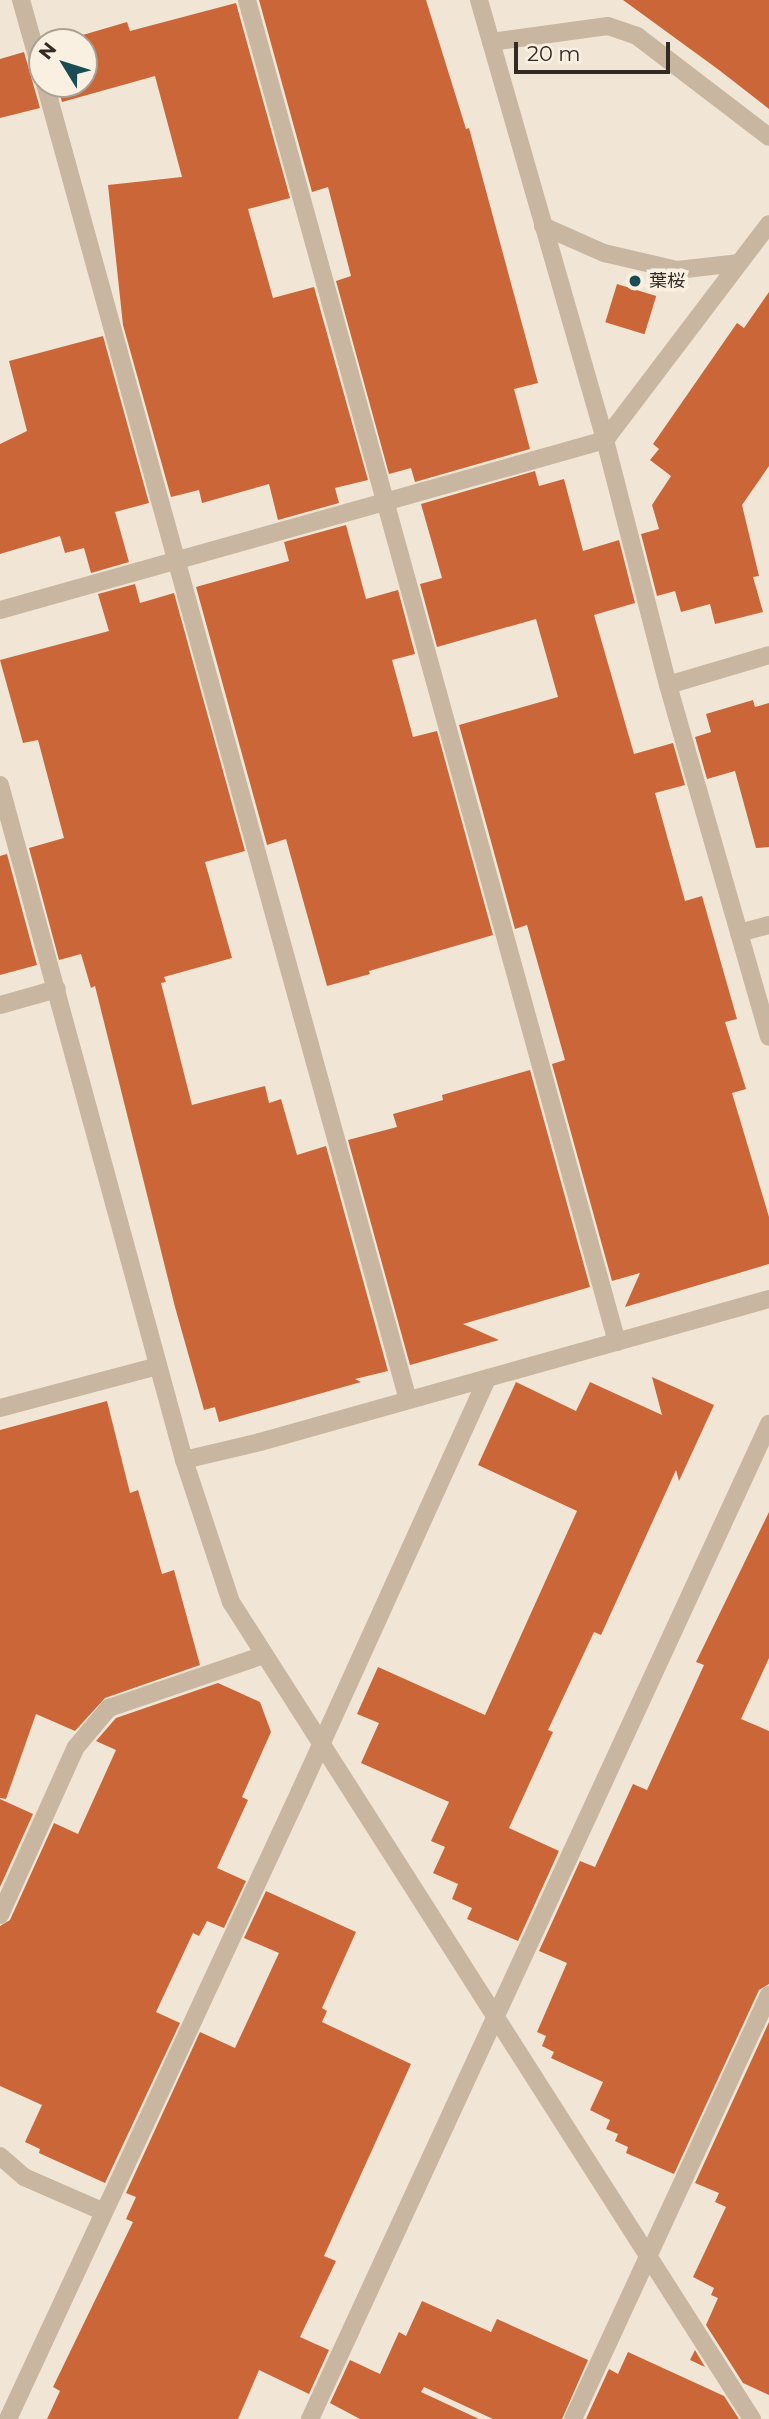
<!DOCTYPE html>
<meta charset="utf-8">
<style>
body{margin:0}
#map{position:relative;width:769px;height:2419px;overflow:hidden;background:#f1e6d5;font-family:Montserrat,"Noto Sans JP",sans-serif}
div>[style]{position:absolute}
.building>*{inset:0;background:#cb6639;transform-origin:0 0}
.lane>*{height:18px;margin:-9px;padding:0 9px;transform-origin:9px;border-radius:9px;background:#c9b6a1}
.street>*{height:18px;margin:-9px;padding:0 9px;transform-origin:9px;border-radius:9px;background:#c9b6a1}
.dots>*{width:19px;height:19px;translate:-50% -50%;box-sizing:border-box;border:4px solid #f9f0e1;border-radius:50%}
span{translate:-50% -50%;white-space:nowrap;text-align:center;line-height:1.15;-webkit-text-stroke:7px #f9f0e1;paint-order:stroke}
.poi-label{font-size:18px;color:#332a24}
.left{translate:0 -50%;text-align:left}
.north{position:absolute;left:28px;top:28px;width:70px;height:70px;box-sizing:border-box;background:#f9f0e1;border:2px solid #aaa195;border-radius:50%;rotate:308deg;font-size:19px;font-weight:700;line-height:28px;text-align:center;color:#332a24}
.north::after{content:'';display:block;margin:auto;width:24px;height:32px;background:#194d55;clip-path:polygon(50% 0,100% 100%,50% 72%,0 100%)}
.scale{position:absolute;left:514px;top:42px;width:156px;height:32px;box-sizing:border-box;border:4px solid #332a24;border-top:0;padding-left:9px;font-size:21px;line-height:24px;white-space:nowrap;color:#332a24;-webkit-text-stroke:5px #f9f0e1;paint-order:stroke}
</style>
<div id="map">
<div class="building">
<i style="clip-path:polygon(259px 0,426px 0,466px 129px,469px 128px,538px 383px,514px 389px,530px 449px,415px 482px,411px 468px,389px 474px,336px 281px,351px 276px,328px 187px,312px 192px)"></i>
<i style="clip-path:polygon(623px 0,769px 0,769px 109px,719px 70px)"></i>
<i style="clip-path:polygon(236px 3px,290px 198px,248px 209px,273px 298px,314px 287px,368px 480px,335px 488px,339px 503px,278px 520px,269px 484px,202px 503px,199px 490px,171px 497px,123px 325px,108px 185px,182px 177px,155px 76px,62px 102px,57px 84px,84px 84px,84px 42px,59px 42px,127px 22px,130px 31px)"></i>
<i style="clip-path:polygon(24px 52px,40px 108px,0 118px,0 59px)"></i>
<i style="left:617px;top:284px;width:41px;height:40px;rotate:17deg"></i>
<i style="clip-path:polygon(769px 292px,769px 466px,742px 505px,759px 576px,753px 577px,763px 612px,715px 624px,710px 604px,681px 612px,675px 591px,657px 596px,641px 534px,659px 529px,652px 505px,671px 476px,650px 460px,659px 449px,653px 444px,737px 323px,744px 328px)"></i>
<i style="clip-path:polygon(103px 336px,149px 503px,115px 512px,129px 562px,91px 573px,84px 548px,65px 553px,60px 536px,0 554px,0 444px,27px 431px,9px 361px)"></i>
<i style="clip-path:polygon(535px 471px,539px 486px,564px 479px,583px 551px,619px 540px,635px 603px,594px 615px,634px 754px,673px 743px,685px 785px,655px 793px,685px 901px,702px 896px,737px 1019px,725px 1022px,746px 1089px,732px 1093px,769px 1217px,769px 1264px,625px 1307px,640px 1273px,612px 1281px,552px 1064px,565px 1060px,527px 925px,515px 929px,459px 725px,558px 697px,536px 619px,437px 647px,420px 584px,442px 578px,421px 504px)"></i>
<i style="clip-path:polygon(346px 525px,366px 599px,398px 590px,415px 654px,392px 660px,413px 737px,437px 731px,493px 935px,369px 971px,370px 974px,327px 986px,286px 839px,267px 845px,196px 587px,289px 561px,284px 542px)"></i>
<i style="clip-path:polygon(135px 584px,140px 603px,174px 593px,245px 851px,205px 862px,232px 958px,164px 977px,166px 982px,161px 983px,192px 1105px,265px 1086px,269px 1103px,281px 1099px,297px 1155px,326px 1146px,388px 1371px,355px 1379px,361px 1382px,219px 1422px,215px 1407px,204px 1410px,175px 1307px,95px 986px,91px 988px,81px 954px,59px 960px,29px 848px,64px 838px,38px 740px,23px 743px,0 660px,109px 631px,98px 594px)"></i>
<i style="clip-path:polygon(753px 700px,755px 707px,769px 703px,769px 847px,756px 848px,735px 771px,707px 779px,695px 737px,711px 732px,706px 714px)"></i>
<i style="clip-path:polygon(7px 854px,37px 965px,0 975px,0 856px)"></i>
<i style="clip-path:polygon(530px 1070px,590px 1287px,463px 1324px,499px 1340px,410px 1365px,348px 1140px,397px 1127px,393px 1114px,443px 1100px,442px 1095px)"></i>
<i style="clip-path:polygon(652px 1377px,714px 1405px,679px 1481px,676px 1470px,601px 1635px,594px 1632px,548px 1730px,553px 1732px,509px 1828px,559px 1851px,518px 1941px,467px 1919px,472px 1908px,452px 1899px,458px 1884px,433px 1873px,445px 1847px,431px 1841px,449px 1802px,361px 1763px,379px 1723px,357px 1714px,378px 1667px,485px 1715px,577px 1511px,478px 1465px,516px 1382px,576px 1411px,590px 1382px,662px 1415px)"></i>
<i style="clip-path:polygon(107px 1401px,130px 1493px,138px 1490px,162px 1574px,174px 1570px,200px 1665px,105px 1698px,75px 1731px,36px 1714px,6px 1799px,0 1798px,0 1430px)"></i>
<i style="clip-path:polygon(769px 1512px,769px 1658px,741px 1719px,769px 1731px,769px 1984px,759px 1990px,674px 2174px,626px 2153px,628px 2147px,615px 2141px,618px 2134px,606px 2129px,610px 2120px,590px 2110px,603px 2082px,551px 2058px,554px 2052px,542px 2046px,546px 2036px,537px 2032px,567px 1963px,539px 1951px,580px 1861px,595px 1867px,633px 1784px,647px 1790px,704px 1665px,696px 1662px)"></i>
<i style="clip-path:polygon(218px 1683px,260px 1702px,271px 1732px,242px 1797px,248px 1800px,217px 1868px,246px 1881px,224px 1928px,207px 1921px,199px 1936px,193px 1933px,156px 2012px,180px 2023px,105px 2183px,39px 2153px,40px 2149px,25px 2142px,42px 2105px,0 2086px,0 1926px,10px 1920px,54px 1823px,78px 1834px,116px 1750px,96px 1741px,116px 1718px)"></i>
<i style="clip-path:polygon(0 1799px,33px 1814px,0 1887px)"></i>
<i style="clip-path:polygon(266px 1891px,356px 1932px,322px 2008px,327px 2011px,322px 2022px,411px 2064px,324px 2256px,336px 2261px,300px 2337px,329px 2350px,309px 2394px,259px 2370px,238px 2419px,47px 2419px,60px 2391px,53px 2387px,133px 2222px,126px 2219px,136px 2197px,126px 2193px,200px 2032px,235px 2048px,279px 1953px,244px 1938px)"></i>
<i style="clip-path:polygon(769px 2022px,769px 2395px,743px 2383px,706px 2325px,718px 2298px,711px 2295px,714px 2288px,693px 2277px,726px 2207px,715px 2202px,719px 2193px,695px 2183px)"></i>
<i style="clip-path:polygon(422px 2301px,491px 2332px,497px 2319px,588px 2360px,562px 2419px,493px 2419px,424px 2387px,421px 2392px,479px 2419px,360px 2419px,330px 2403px,350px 2360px,380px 2374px,399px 2332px,406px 2336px)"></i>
<i style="clip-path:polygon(695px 2350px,705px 2367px,690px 2360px)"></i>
<i style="clip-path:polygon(628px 2352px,724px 2396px,739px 2419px,586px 2419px,609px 2369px,618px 2374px)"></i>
</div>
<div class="lane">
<i style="left:543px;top:226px;width:67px;rotate:23.9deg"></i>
<i style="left:604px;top:253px;width:75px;rotate:13.1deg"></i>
<i style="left:677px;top:270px;width:61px;rotate:-6.5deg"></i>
</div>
<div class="street">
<i style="left:21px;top:0;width:77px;rotate:74.2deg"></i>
<i style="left:247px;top:0;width:1392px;rotate:74.59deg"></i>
<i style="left:479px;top:0;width:458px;rotate:74deg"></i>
<i style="left:605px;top:440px;width:253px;rotate:75.6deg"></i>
<i style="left:668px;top:685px;width:366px;rotate:74deg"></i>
<i style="left:491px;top:42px;width:118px;rotate:-7.8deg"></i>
<i style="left:608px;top:26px;width:31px;rotate:19deg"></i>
<i style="left:637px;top:36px;width:166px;rotate:37.4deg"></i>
<i style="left:45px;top:84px;width:1365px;rotate:74.58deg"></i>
<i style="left:0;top:610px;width:628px;rotate:-15.69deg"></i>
<i style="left:605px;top:440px;width:271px;rotate:-52.8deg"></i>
<i style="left:668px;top:685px;width:105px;rotate:-16.5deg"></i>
<i style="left:0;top:785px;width:700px;rotate:74.75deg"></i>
<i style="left:184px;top:1460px;width:150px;rotate:71.7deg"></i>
<i style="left:231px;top:1602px;width:969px;rotate:57.47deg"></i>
<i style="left:739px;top:933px;width:31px;rotate:-15deg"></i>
<i style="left:0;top:1005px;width:59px;rotate:-15.7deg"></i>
<i style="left:0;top:1408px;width:163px;rotate:-14.9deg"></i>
<i style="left:184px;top:1460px;width:78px;rotate:-13.3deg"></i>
<i style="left:260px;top:1442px;width:529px;rotate:-15.69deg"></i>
<i style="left:0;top:1915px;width:184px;rotate:-65.7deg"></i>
<i style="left:76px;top:1747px;width:51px;rotate:-49.8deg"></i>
<i style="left:109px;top:1708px;width:164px;rotate:-18.9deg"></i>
<i style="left:0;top:2156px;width:32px;rotate:41deg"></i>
<i style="left:24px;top:2177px;width:87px;rotate:23.6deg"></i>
<i style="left:8px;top:2419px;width:693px;rotate:-65.06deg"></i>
<i style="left:300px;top:1791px;width:453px;rotate:-65.6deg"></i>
<i style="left:310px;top:2419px;width:1096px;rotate:-65.24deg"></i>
<i style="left:573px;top:2419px;width:467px;rotate:-65.2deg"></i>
</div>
<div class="dots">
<i style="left:635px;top:281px;background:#194d55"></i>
</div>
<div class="poi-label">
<span class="left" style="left:649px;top:281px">葉桜</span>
</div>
<div class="north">N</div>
<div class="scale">20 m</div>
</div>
